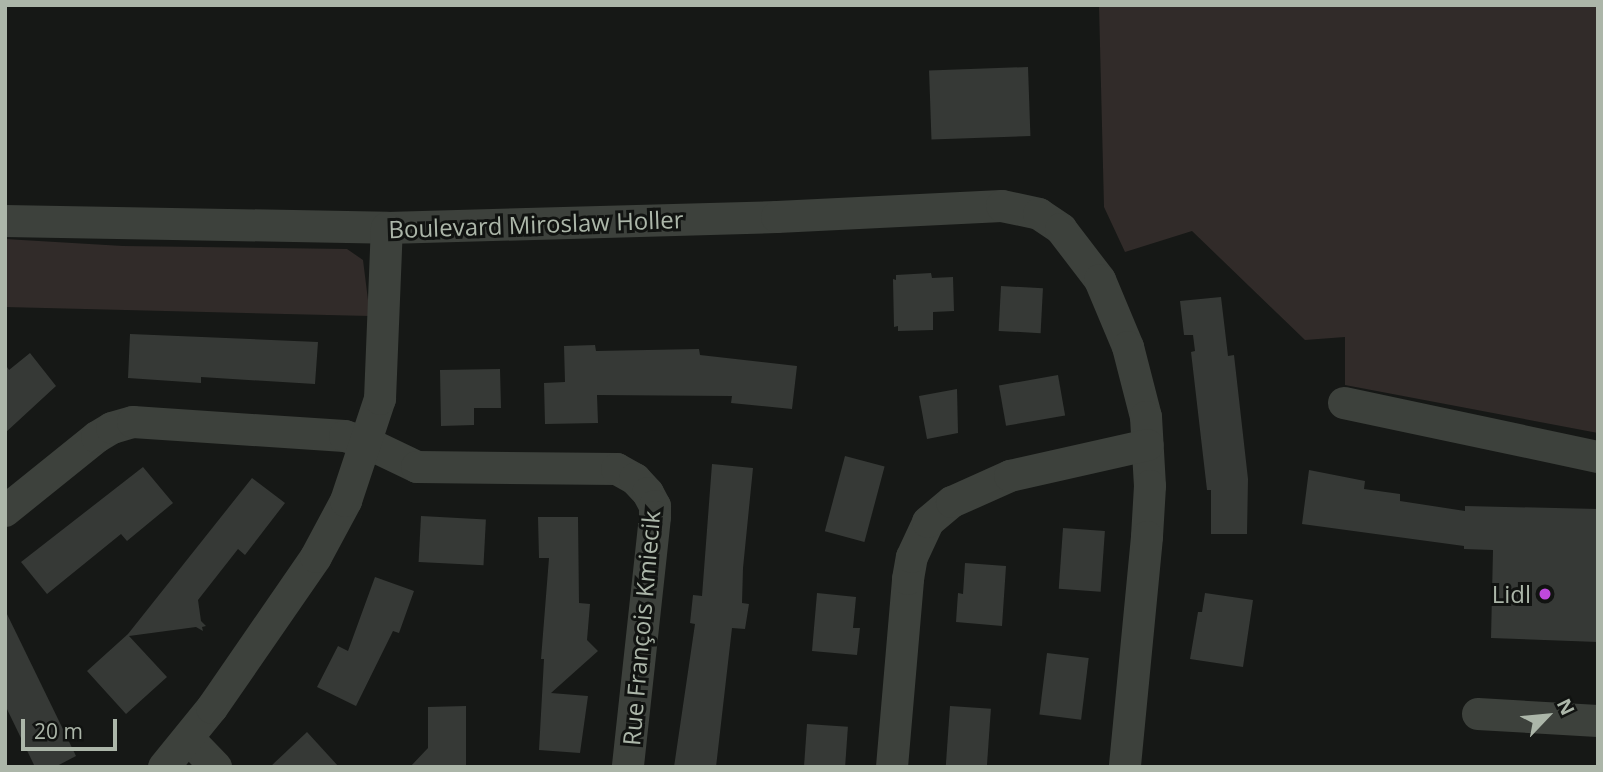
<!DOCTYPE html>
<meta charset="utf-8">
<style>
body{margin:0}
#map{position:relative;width:1603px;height:772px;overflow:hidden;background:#161816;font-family:"Open Sans",sans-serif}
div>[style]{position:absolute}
.green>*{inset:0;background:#312b29}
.building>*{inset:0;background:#363936;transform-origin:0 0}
.minor>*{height:32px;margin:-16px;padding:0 16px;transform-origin:16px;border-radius:16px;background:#3d413c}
.dots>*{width:19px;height:19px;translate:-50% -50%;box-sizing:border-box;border:4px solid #111311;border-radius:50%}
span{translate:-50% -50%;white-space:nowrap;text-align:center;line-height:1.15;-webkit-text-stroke:6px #111311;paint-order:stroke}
.street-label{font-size:24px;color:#acb6a9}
.poi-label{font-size:24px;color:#acb6a9}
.right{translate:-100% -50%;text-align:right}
.frame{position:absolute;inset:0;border:7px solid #acb6a9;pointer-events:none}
.north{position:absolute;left:1512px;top:681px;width:70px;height:70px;-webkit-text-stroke:5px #111311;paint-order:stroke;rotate:64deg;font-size:19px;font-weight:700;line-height:28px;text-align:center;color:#acb6a9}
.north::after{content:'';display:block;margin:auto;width:24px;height:32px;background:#acb6a9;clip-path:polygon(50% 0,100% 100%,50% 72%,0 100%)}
.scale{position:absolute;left:21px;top:719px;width:96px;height:32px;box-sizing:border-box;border:4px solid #acb6a9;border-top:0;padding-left:9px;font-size:21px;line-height:24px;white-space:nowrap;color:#acb6a9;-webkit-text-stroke:5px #111311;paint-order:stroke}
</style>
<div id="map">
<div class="green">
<i style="clip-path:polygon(1099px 5px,1598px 5px,1598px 433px,1345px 385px,1345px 337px,1305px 340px,1192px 231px,1125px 252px,1104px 207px)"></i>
<i style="clip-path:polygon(5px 239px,123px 246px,347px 249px,363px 260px,370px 316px,5px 307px)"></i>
</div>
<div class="building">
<i style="left:1028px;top:67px;width:69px;height:99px;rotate:88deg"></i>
<i style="clip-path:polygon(931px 273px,932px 278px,953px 277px,954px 311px,933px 312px,933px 330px,898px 331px,898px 326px,894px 327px,893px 279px,896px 280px,896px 275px)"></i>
<i style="left:1001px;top:286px;width:42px;height:45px;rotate:3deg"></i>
<i style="clip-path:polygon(1221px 297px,1228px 356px,1234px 355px,1248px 479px,1247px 534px,1211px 534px,1211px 490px,1207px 490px,1191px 352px,1195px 351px,1193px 335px,1184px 335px,1180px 301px)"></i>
<i style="clip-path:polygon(130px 334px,318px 342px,315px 384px,201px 377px,201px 383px,128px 378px)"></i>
<i style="clip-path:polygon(595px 345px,596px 351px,699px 349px,700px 355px,797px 366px,792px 409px,731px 403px,732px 396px,597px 395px,598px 423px,545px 424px,544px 383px,565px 382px,564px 346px)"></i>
<i style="clip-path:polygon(30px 353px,56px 386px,5px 433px,5px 364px,9px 370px)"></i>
<i style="clip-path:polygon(500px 369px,501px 408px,474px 408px,474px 425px,441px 426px,440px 370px)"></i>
<i style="left:1058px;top:375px;width:41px;height:60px;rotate:80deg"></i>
<i style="clip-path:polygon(957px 389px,958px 433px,927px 439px,919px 396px)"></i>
<i style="left:845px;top:456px;width:41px;height:78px;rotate:15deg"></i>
<i style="clip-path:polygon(712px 464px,753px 468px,743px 568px,742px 603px,749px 604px,745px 629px,732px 628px,716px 767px,674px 767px,695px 624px,690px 623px,693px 595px,702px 596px)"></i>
<i style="clip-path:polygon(143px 467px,173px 503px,127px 541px,121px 534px,47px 594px,21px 562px)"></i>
<i style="clip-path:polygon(1309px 470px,1365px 481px,1364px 489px,1400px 494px,1400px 501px,1465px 511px,1465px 506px,1598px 509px,1598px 642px,1491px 638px,1493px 550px,1464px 549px,1464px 546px,1302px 524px)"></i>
<i style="clip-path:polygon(252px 478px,285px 503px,245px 555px,238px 549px,198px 600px,201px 621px,206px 626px,202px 627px,203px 631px,196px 627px,129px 636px,167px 677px,126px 714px,87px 671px,128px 634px)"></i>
<i style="left:421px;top:516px;width:65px;height:46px;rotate:3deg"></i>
<i style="clip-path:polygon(538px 517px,578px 517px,579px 603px,590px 604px,587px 640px,598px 651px,551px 693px,588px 696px,580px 753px,539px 750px,544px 659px,541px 659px,549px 558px,539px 558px)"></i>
<i style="left:1063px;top:528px;width:42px;height:61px;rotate:4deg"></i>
<i style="clip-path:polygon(965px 563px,1006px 566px,1002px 626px,956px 622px,958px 593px,963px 594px)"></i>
<i style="clip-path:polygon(375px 577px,414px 591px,399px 633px,393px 631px,356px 706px,317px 687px,338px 646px,348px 651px)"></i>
<i style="clip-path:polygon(817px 593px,856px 597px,853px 628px,860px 628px,857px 655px,812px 651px)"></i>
<i style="clip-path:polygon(1205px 593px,1253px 600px,1243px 667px,1190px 659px,1198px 612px,1202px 612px)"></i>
<i style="clip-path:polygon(5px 610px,76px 756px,55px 767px,35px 767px,5px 705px)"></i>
<i style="left:1047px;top:653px;width:42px;height:62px;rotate:7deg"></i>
<i style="clip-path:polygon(466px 706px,466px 767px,410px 767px,428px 748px,428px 707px)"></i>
<i style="left:950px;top:706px;width:41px;height:61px;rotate:4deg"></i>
<i style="left:807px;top:724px;width:41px;height:43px;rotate:4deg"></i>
<i style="clip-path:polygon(307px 732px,339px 767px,270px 767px)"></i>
</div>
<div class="minor">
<i style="left:5px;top:221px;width:382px;rotate:1deg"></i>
<i style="left:387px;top:228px;width:390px;rotate:-1.6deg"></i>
<i style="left:777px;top:217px;width:225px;rotate:-2.8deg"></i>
<i style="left:1002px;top:206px;width:38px;rotate:12deg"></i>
<i style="left:1039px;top:214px;width:27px;rotate:34deg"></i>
<i style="left:1061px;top:229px;width:64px;rotate:52.6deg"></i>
<i style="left:1100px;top:280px;width:73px;rotate:67.3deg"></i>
<i style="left:1128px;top:347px;width:72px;rotate:75.6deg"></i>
<i style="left:1146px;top:417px;width:69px;rotate:86.7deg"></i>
<i style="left:1150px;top:486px;width:51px;rotate:93.4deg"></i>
<i style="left:1147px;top:537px;width:231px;rotate:95.5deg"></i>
<i style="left:1344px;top:403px;width:260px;rotate:12deg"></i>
<i style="left:5px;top:511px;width:118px;rotate:-38.8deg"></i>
<i style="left:97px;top:437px;width:17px;rotate:-31deg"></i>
<i style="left:112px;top:428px;width:22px;rotate:-16deg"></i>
<i style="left:133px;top:422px;width:212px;rotate:3.8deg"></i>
<i style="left:345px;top:436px;width:23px;rotate:18deg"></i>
<i style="left:367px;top:443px;width:55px;rotate:25.6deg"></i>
<i style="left:417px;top:467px;width:200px;rotate:0.6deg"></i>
<i style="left:617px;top:469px;width:21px;rotate:29deg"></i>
<i style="left:635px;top:479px;width:19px;rotate:47deg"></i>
<i style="left:648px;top:493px;width:15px;rotate:62deg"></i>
<i style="left:655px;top:506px;width:11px;rotate:90deg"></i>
<i style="left:655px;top:517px;width:251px;rotate:96.2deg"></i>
<i style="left:1478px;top:714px;width:120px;rotate:3.3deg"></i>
<i style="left:189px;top:739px;width:39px;rotate:46deg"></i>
<i style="left:164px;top:767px;width:76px;rotate:-50.9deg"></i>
<i style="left:212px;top:708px;width:183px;rotate:-55.4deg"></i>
<i style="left:316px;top:557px;width:64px;rotate:-61.8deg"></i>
<i style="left:346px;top:501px;width:108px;rotate:-71.6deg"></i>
<i style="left:380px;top:399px;width:171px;rotate:-87.7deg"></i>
<i style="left:892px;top:767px;width:189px;rotate:-85.1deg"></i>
<i style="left:908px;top:579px;width:22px;rotate:-80deg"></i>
<i style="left:912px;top:557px;width:38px;rotate:-65deg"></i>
<i style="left:928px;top:522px;width:31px;rotate:-40deg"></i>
<i style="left:952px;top:502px;width:64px;rotate:-24.1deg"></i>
<i style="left:1010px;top:476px;width:141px;rotate:-12.7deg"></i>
</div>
<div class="dots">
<i style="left:1545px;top:594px;background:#bf49dd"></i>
</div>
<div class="street-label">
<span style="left:536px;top:224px;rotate:-2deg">Boulevard Miroslaw Holler</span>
<span style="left:641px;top:628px;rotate:-85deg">Rue François Kmiecik</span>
</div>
<div class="poi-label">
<span class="right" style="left:1531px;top:594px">Lidl</span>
</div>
<div class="frame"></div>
<div class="north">N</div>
<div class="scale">20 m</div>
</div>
